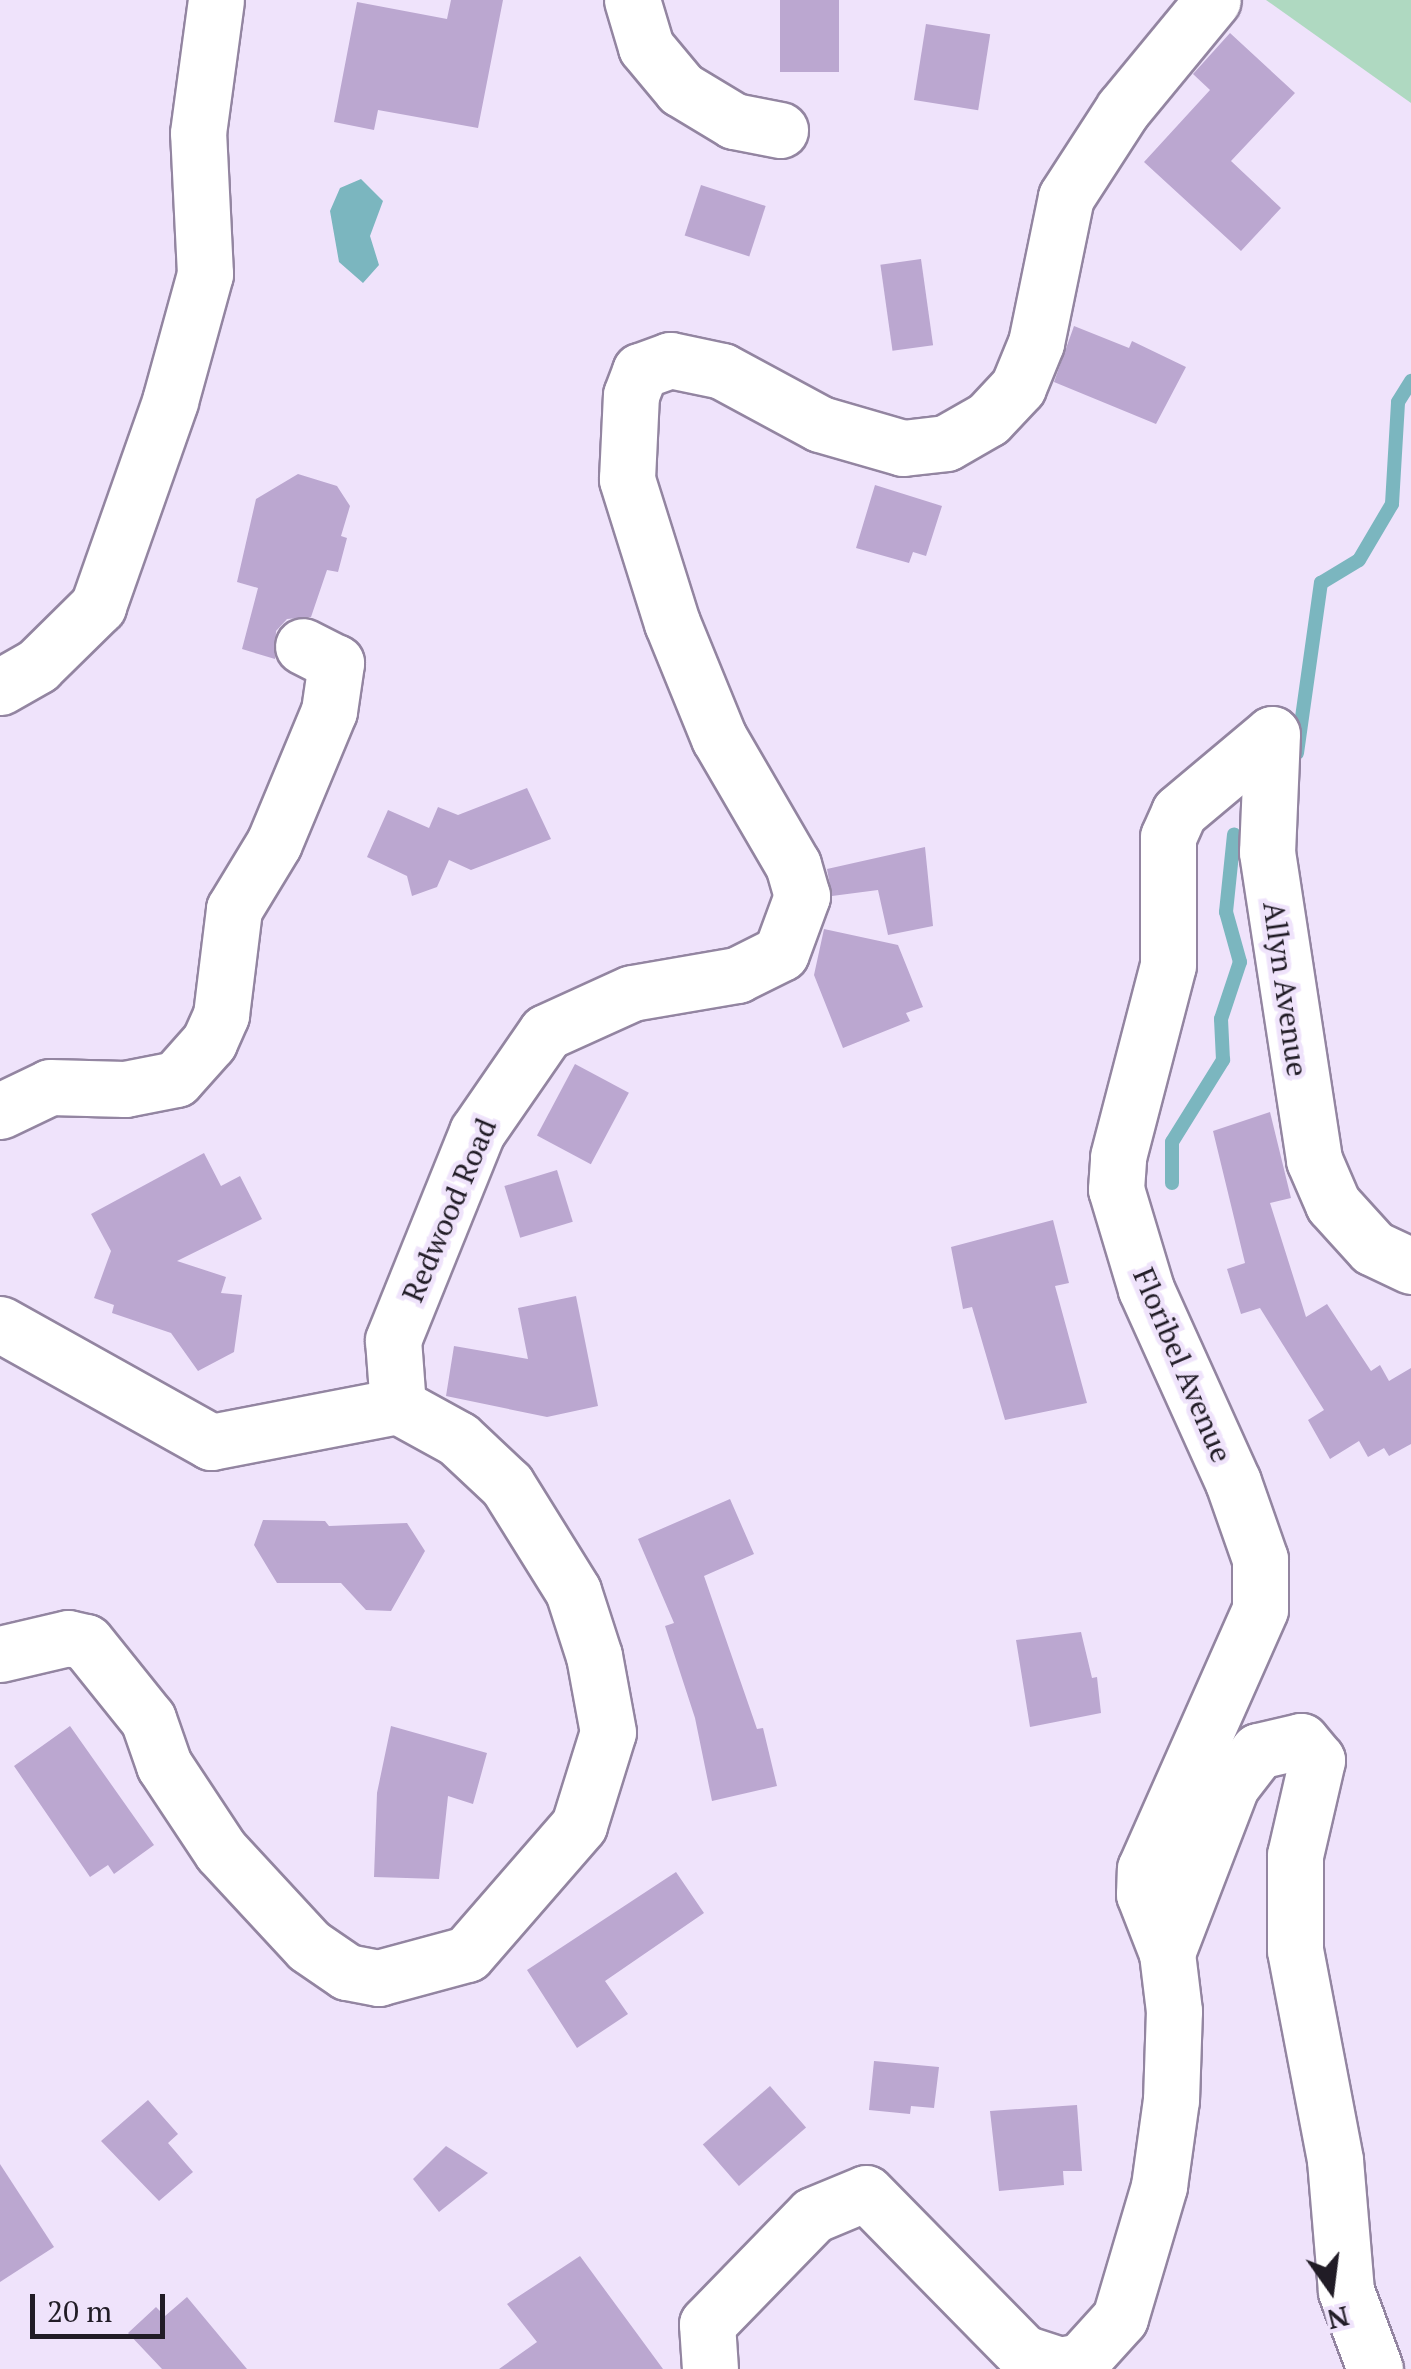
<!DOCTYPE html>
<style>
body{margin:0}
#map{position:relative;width:1411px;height:2369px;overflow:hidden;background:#efe3fb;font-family:"PT Serif",serif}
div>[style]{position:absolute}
.green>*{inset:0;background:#afd9c1}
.water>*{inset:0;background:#7bb6bf}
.stream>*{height:14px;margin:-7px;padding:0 7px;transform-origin:7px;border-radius:7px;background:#7bb6bf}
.building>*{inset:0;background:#bba7d0;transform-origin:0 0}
.roads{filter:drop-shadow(2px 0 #9385a1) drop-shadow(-2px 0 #9385a1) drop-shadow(0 2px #9385a1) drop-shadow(0 -2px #9385a1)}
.minor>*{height:55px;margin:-27.5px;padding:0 27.5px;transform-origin:27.5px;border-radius:27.5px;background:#fff}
span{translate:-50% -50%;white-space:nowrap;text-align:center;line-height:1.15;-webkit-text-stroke:9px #efe3fb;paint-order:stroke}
.street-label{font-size:30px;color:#211c26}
.north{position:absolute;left:1281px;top:2239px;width:100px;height:100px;-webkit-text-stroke:8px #efe3fb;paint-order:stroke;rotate:166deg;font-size:28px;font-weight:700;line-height:40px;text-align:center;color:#211c26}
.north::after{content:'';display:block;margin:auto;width:35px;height:45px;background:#211c26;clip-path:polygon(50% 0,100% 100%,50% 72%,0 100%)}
.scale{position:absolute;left:30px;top:2294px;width:135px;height:45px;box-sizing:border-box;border:5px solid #211c26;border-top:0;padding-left:12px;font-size:30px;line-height:35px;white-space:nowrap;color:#211c26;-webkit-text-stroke:8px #efe3fb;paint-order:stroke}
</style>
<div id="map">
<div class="green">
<i style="clip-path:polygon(1267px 0,1411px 0,1411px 103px,1266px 0)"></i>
</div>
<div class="water">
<i style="clip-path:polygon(361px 179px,383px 201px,370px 236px,379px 265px,363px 283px,339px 262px,330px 211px,340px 188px)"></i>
</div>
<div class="stream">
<i style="left:1297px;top:753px;width:172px;rotate:-82deg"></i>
<i style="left:1321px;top:583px;width:44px;rotate:-31.2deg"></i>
<i style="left:1359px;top:560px;width:65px;rotate:-59.5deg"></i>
<i style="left:1392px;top:504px;width:102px;rotate:-86.6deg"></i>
<i style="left:1398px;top:402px;width:25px;rotate:-58deg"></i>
<i style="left:1172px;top:1183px;width:41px;rotate:-90deg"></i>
<i style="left:1172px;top:1142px;width:97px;rotate:-58.1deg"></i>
<i style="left:1223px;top:1060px;width:41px;rotate:-92.8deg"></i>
<i style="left:1221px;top:1019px;width:60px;rotate:-71.6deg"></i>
<i style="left:1240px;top:962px;width:52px;rotate:-105.6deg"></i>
<i style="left:1226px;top:912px;width:78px;rotate:-84.1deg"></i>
</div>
<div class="building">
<i style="clip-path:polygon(451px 0,503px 0,478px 128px,378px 110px,374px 130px,334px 122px,357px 2px,447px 19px)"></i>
<i style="left:780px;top:0;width:59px;height:72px"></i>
<i style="left:926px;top:24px;width:65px;height:77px;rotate:9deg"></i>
<i style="clip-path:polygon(1230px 33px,1295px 93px,1231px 161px,1281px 208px,1241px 251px,1144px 162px,1210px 90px,1193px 74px)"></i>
<i style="left:701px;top:185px;width:68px;height:53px;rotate:18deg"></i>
<i style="left:921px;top:259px;width:87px;height:41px;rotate:82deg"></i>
<i style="clip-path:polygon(1074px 326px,1129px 348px,1132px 341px,1186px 367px,1156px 424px,1054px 382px)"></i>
<i style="clip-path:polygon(298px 474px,337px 486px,350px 506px,341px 536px,347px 538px,338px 572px,327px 570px,311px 617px,287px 619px,276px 631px,275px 659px,242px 649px,258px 588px,237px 582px,256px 499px)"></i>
<i style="clip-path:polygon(875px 485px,942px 506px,926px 556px,913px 552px,909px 563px,856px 548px)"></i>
<i style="clip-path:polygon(527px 788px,551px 839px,471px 870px,449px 860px,437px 887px,412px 896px,407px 876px,367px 857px,388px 810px,429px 828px,438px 807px,458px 815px)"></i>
<i style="clip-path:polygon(925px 847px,933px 926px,888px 935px,878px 890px,832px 896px,827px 869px)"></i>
<i style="clip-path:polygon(824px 929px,898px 945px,923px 1007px,906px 1013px,910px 1021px,843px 1048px,814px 975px)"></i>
<i style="left:575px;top:1064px;width:61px;height:81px;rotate:28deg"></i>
<i style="clip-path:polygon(1270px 1112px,1291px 1198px,1270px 1203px,1306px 1317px,1327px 1304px,1371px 1371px,1380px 1365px,1389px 1381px,1411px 1368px,1411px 1444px,1389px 1456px,1384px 1448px,1368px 1457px,1359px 1441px,1330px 1459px,1308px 1420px,1324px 1410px,1260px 1308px,1241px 1314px,1227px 1269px,1245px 1263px,1213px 1131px)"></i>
<i style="clip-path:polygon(204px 1153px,221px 1186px,240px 1176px,262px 1219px,177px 1261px,226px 1277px,221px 1293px,242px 1295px,234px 1352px,198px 1371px,171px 1333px,112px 1313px,114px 1305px,94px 1298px,111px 1251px,91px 1214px)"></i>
<i style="left:557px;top:1170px;width:54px;height:55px;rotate:73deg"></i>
<i style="clip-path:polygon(1053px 1220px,1069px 1283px,1055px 1286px,1087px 1403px,1005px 1420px,972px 1307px,963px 1309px,951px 1247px)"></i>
<i style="clip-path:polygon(576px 1296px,598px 1406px,547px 1417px,446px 1396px,454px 1346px,528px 1359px,518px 1308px)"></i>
<i style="clip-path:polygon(730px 1499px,754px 1554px,704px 1576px,757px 1729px,763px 1728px,777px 1786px,712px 1801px,695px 1718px,665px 1626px,674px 1623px,638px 1539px)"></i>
<i style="clip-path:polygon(263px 1520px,325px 1521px,329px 1526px,407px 1523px,425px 1551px,391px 1611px,366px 1610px,341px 1583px,277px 1583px,254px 1545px)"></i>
<i style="clip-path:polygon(1081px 1632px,1092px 1678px,1097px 1677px,1101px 1713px,1030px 1727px,1016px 1640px)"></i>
<i style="clip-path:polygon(70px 1726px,154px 1845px,114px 1874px,108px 1865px,90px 1877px,14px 1766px)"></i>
<i style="clip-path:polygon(391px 1726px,487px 1753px,473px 1804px,448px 1796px,439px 1879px,374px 1877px,377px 1793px)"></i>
<i style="clip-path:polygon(676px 1872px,704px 1913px,605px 1981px,628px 2014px,577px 2048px,527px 1970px)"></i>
<i style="clip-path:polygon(874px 2061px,939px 2067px,934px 2108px,911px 2106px,910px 2114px,869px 2110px)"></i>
<i style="left:770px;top:2086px;width:55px;height:89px;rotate:49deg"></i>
<i style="clip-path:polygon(148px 2100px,178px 2134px,168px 2143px,193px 2172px,159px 2201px,101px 2141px)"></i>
<i style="clip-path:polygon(1077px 2105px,1082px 2171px,1063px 2171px,1064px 2185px,999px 2191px,990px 2111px)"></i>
<i style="clip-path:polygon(446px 2146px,488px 2173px,439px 2212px,413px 2179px)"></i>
<i style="clip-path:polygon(0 2164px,54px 2247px,0 2282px)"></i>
<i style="clip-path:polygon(580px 2256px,663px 2369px,499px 2369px,537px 2342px,507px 2304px)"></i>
<i style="clip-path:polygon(187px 2297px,247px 2369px,162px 2369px,128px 2333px,156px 2307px,165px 2316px)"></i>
</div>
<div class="roads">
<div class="minor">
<i style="left:632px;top:0;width:49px;rotate:73.4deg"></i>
<i style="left:646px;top:47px;width:55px;rotate:50.2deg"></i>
<i style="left:681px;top:89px;width:62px;rotate:31.1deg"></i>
<i style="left:734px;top:121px;width:47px;rotate:11.1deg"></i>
<i style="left:0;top:687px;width:43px;rotate:-29.6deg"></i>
<i style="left:37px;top:666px;width:86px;rotate:-44.5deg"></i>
<i style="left:98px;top:606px;width:217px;rotate:-70.6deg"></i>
<i style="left:170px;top:401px;width:132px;rotate:-74.6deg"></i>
<i style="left:205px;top:274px;width:141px;rotate:-92.8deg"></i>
<i style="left:198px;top:133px;width:134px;rotate:-82.3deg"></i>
<i style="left:0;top:1111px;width:55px;rotate:-25.6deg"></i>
<i style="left:50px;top:1087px;width:75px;rotate:1.5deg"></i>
<i style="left:125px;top:1089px;width:52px;rotate:-11.1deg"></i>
<i style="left:176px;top:1079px;width:50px;rotate:-48.3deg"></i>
<i style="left:209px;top:1042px;width:30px;rotate:-66deg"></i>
<i style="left:221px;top:1015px;width:107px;rotate:-83deg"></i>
<i style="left:234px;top:909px;width:77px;rotate:-58.8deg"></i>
<i style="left:274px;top:843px;width:143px;rotate:-67.4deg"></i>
<i style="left:329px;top:711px;width:49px;rotate:-81.7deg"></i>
<i style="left:336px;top:663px;width:37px;rotate:-153deg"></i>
<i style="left:0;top:1324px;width:242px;rotate:29.2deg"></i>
<i style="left:211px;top:1442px;width:190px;rotate:-10.9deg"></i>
<i style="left:0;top:1654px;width:70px;rotate:-13.2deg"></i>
<i style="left:68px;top:1638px;width:18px;rotate:13deg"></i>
<i style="left:86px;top:1642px;width:99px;rotate:51.2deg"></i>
<i style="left:148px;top:1719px;width:49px;rotate:70.8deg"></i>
<i style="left:164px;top:1765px;width:103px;rotate:56.5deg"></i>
<i style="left:221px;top:1851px;width:129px;rotate:47.2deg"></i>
<i style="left:309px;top:1946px;width:46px;rotate:34.4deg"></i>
<i style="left:347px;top:1972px;width:32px;rotate:11deg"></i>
<i style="left:378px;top:1978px;width:92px;rotate:-15.1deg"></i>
<i style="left:467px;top:1954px;width:171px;rotate:-49deg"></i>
<i style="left:579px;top:1825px;width:97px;rotate:-72.7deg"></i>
<i style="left:608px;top:1732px;width:77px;rotate:-100.4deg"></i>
<i style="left:594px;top:1656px;width:68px;rotate:-107.9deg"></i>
<i style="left:573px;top:1591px;width:125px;rotate:-121.9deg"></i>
<i style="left:507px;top:1485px;width:67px;rotate:-136.8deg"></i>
<i style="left:458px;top:1439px;width:68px;rotate:-151.2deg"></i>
<i style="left:398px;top:1406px;width:66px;rotate:-94.3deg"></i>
<i style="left:393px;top:1340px;width:224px;rotate:-68deg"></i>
<i style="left:477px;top:1132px;width:121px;rotate:-55.4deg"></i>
<i style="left:546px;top:1032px;width:94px;rotate:-24.4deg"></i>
<i style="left:632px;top:993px;width:107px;rotate:-9.7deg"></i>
<i style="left:737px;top:975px;width:49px;rotate:-26.6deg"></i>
<i style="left:781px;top:953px;width:61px;rotate:-69.8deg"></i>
<i style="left:802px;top:896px;width:32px;rotate:-106deg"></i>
<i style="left:793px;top:865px;width:147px;rotate:-120.2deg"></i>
<i style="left:719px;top:738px;width:124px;rotate:-112.2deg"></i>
<i style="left:672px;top:623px;width:151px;rotate:-107.4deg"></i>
<i style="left:627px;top:479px;width:84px;rotate:-87.3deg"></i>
<i style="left:631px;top:395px;width:26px;rotate:-69deg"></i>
<i style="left:640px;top:371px;width:32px;rotate:-20deg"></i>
<i style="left:670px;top:360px;width:53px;rotate:11.9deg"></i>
<i style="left:722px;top:371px;width:111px;rotate:28.4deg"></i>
<i style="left:820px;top:424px;width:86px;rotate:16.1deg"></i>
<i style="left:903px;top:448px;width:43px;rotate:-6.6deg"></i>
<i style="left:946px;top:443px;width:48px;rotate:-29.7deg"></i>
<i style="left:988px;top:419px;width:44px;rotate:-46.8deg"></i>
<i style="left:1018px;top:387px;width:48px;rotate:-67.8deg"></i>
<i style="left:1036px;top:343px;width:149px;rotate:-78.4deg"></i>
<i style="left:1066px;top:197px;width:105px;rotate:-57.1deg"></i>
<i style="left:1123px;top:109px;width:141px;rotate:-50.5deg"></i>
<i style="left:1167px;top:1953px;width:179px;rotate:-69deg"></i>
<i style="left:1231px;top:1786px;width:44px;rotate:-52.4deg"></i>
<i style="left:1258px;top:1751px;width:44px;rotate:-13.1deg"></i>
<i style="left:1301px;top:1741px;width:25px;rotate:50deg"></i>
<i style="left:1317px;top:1760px;width:98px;rotate:103deg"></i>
<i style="left:1295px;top:1855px;width:95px;rotate:90deg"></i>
<i style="left:1295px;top:1950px;width:214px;rotate:79.2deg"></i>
<i style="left:1335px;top:2160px;width:131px;rotate:85.2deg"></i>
<i style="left:1346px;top:2291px;width:83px;rotate:69.6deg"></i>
<i style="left:710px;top:2369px;width:45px;rotate:-93.8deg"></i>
<i style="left:707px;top:2324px;width:152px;rotate:-45.8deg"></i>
<i style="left:813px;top:2215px;width:57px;rotate:-22.5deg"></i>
<i style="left:866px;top:2193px;width:224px;rotate:45.5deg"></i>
<i style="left:1023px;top:2353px;width:38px;rotate:18deg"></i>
<i style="left:1059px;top:2365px;width:22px;rotate:-10deg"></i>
<i style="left:1081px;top:2361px;width:58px;rotate:-47.8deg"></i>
<i style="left:1120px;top:2318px;width:138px;rotate:-73.5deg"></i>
<i style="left:1159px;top:2186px;width:87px;rotate:-82.1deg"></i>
<i style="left:1171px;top:2100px;width:89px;rotate:-88.1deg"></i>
<i style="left:1174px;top:2011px;width:58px;rotate:-96.9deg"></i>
<i style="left:1167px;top:1953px;width:63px;rotate:-111.3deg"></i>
<i style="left:1144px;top:1894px;width:25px;rotate:-88deg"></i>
<i style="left:1145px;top:1869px;width:284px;rotate:-66.1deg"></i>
<i style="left:1260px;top:1609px;width:50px;rotate:-90deg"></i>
<i style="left:1260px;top:1559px;width:82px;rotate:-109.3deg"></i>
<i style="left:1233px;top:1482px;width:212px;rotate:-114.3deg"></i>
<i style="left:1146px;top:1289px;width:104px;rotate:-106.7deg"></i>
<i style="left:1116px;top:1189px;width:32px;rotate:-86deg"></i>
<i style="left:1118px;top:1157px;width:198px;rotate:-75.4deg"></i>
<i style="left:1168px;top:965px;width:128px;rotate:-90deg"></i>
<i style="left:1168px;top:837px;width:27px;rotate:-66deg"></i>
<i style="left:1179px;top:812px;width:121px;rotate:-40deg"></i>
<i style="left:1272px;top:734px;width:118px;rotate:92.4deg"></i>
<i style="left:1267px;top:852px;width:312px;rotate:81.3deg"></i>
<i style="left:1314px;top:1160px;width:48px;rotate:66.6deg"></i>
<i style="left:1333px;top:1204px;width:59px;rotate:47.7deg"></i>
<i style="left:1373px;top:1248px;width:42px;rotate:25.3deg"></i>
</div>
</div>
<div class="street-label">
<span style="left:1286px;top:989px;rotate:82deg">Allyn Avenue</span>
<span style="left:449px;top:1210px;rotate:-67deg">Redwood Road</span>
<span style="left:1183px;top:1365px;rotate:67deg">Floribel Avenue</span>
</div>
<div class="north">N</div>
<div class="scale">20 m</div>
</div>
